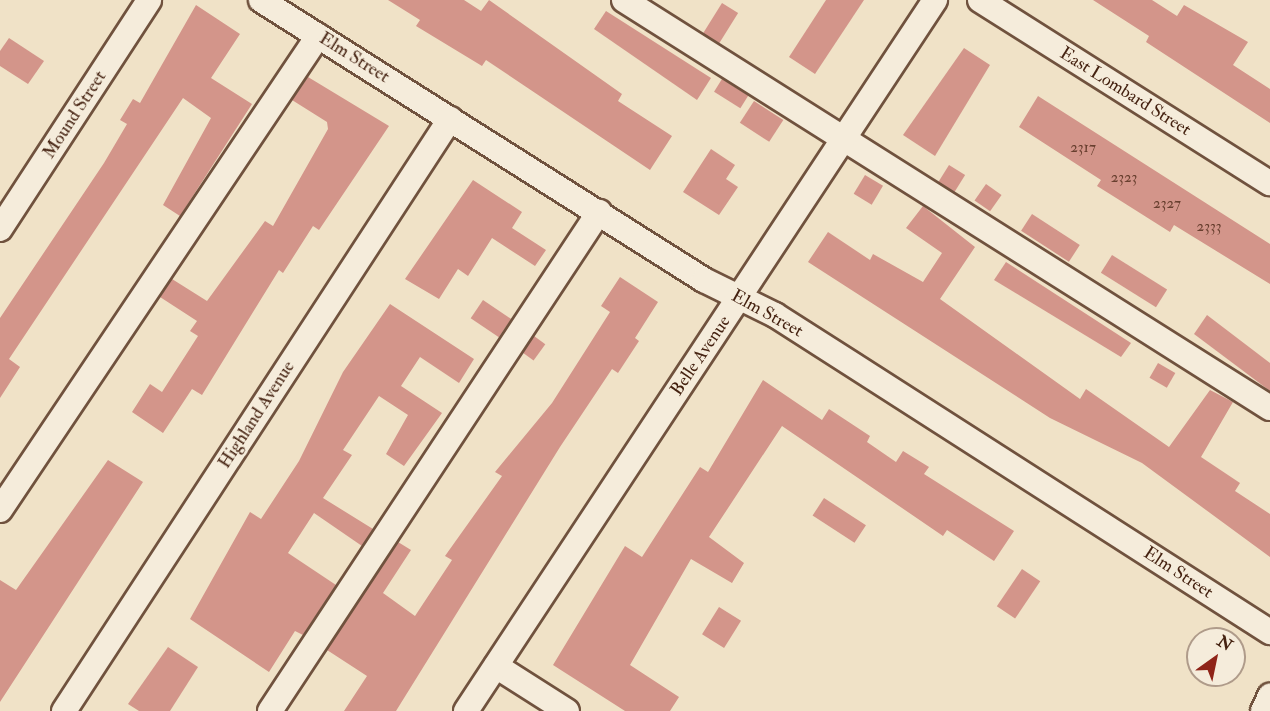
<!DOCTYPE html>
<style>
body{margin:0}
#map{position:relative;width:1270px;height:711px;overflow:hidden;background:#f0e2c7;font-family:"IM FELL Double Pica",serif}
div>[style]{position:absolute}
.building>*{inset:0;background:#d3958a;transform-origin:0 0}
.roads{filter:drop-shadow(2px 0 #70523e) drop-shadow(-2px 0 #70523e) drop-shadow(0 2px #70523e) drop-shadow(0 -2px #70523e)}
.minor>*{height:24px;margin:-12px;padding:0 12px;transform-origin:12px;border-radius:12px;background:#f5ecdb}
span{translate:-50% -50%;white-space:nowrap;text-align:center;line-height:1.15;-webkit-text-stroke:5px #f5ecdb;paint-order:stroke}
.number-label{font-size:15px;color:#683f2f}
.number-label span{-webkit-text-stroke-width:0}
.street-label{font-size:18px;color:#452211}
.north{position:absolute;left:1186px;top:627px;width:60px;height:60px;box-sizing:border-box;background:#f5ecdb;border:2px solid #af9b8a;border-radius:50%;rotate:33deg;font-size:16px;font-weight:700;line-height:24px;text-align:center;color:#452211}
.north::after{content:'';display:block;margin:auto;width:21px;height:27px;background:#8f2418;clip-path:polygon(50% 0,100% 100%,50% 72%,0 100%)}
</style>
<div id="map">
<div class="building">
<i style="clip-path:polygon(388px 0,464px 0,481px 11px,489px 0,622px 94px,618px 101px,672px 136px,650px 170px,486px 60px,482px 66px,416px 26px,420px 20px)"></i>
<i style="clip-path:polygon(826px 0,864px 0,815px 74px,789px 57px)"></i>
<i style="clip-path:polygon(1093px 0,1152px 0,1177px 16px,1184px 5px,1248px 42px,1233px 65px,1270px 89px,1270px 123px,1146px 42px,1149px 36px)"></i>
<i style="left:722px;top:3px;width:19px;height:36px;rotate:32deg"></i>
<i style="clip-path:polygon(196px 5px,240px 34px,211px 78px,252px 104px,180px 216px,163px 205px,211px 118px,183px 98px,9px 359px,20px 367px,0 398px,0 318px,104px 163px,127px 124px,120px 120px,133px 99px,140px 103px)"></i>
<i style="clip-path:polygon(606px 11px,711px 78px,697px 100px,594px 29px)"></i>
<i style="clip-path:polygon(9px 38px,44px 61px,28px 84px,0 66px,0 51px)"></i>
<i style="clip-path:polygon(964px 48px,990px 65px,935px 156px,903px 135px)"></i>
<i style="clip-path:polygon(308px 77px,389px 126px,319px 230px,313px 226px,283px 273px,279px 270px,202px 395px,192px 389px,163px 433px,132px 412px,150px 384px,162px 392px,198px 336px,190px 331px,197px 321px,160px 297px,172px 279px,207px 301px,265px 221px,273px 226px,328px 129px,327px 122px,292px 100px)"></i>
<i style="left:722px;top:79px;width:31px;height:15px;rotate:32deg"></i>
<i style="clip-path:polygon(1038px 96px,1270px 244px,1270px 284px,1174px 225px,1170px 232px,1113px 196px,1097px 186px,1101px 180px,1019px 127px)"></i>
<i style="left:754px;top:101px;width:35px;height:26px;rotate:33deg"></i>
<i style="clip-path:polygon(711px 149px,735px 165px,726px 179px,738px 187px,719px 215px,683px 192px)"></i>
<i style="left:949px;top:165px;width:19px;height:20px;rotate:32deg"></i>
<i style="left:865px;top:175px;width:21px;height:22px;rotate:31deg"></i>
<i style="clip-path:polygon(473px 180px,522px 212px,512px 228px,546px 250px,535px 266px,492px 238px,468px 276px,458px 269px,439px 299px,405px 279px)"></i>
<i style="left:986px;top:184px;width:19px;height:20px;rotate:35deg"></i>
<i style="clip-path:polygon(923px 206px,975px 247px,940px 299px,1080px 399px,1086px 389px,1169px 447px,1210px 390px,1233px 402px,1201px 457px,1240px 483px,1235px 491px,1270px 514px,1270px 557px,1142px 463px,1050px 418px,808px 262px,828px 232px,870px 260px,873px 254px,923px 282px,942px 253px,906px 228px)"></i>
<i style="left:1032px;top:214px;width:57px;height:20px;rotate:33deg"></i>
<i style="left:1112px;top:255px;width:65px;height:21px;rotate:32deg"></i>
<i style="clip-path:polygon(1006px 262px,1131px 343px,1121px 357px,994px 280px)"></i>
<i style="clip-path:polygon(620px 277px,658px 302px,635px 338px,639px 341px,618px 373px,612px 369px,560px 447px,396px 711px,344px 711px,367px 676px,327px 650px,398px 542px,411px 550px,383px 593px,415px 616px,452px 560px,445px 556px,502px 476px,495px 472px,552px 403px,610px 312px,601px 306px)"></i>
<i style="left:483px;top:300px;width:34px;height:22px;rotate:34deg"></i>
<i style="clip-path:polygon(390px 304px,474px 359px,459px 383px,420px 357px,401px 386px,442px 413px,404px 466px,386px 454px,408px 415px,379px 396px,343px 450px,352px 455px,323px 498px,373px 529px,362px 546px,314px 513px,288px 553px,336px 585px,303px 635px,295px 631px,269px 672px,190px 619px,250px 512px,261px 519px,299px 461px,343px 372px)"></i>
<i style="clip-path:polygon(1207px 315px,1270px 363px,1270px 391px,1194px 334px)"></i>
<i style="left:534px;top:336px;width:14px;height:20px;rotate:36deg"></i>
<i style="left:1158px;top:363px;width:20px;height:17px;rotate:30deg"></i>
<i style="clip-path:polygon(763px 380px,822px 420px,829px 409px,870px 436px,867px 442px,896px 462px,903px 451px,929px 467px,924px 474px,1014px 531px,994px 561px,947px 530px,943px 536px,782px 426px,709px 537px,744px 563px,732px 583px,691px 559px,630px 665px,679px 697px,670px 711px,625px 711px,553px 665px,625px 546px,642px 557px,700px 467px,708px 472px)"></i>
<i style="clip-path:polygon(108px 460px,143px 482px,0 702px,0 580px,16px 590px)"></i>
<i style="left:824px;top:498px;width:50px;height:21px;rotate:33deg"></i>
<i style="left:1022px;top:569px;width:22px;height:45px;rotate:34deg"></i>
<i style="left:719px;top:607px;width:26px;height:32px;rotate:32deg"></i>
<i style="clip-path:polygon(168px 647px,198px 667px,170px 711px,139px 711px,128px 704px)"></i>
</div>
<div class="roads">
<div class="minor">
<i style="left:261px;top:0;width:524px;rotate:32.3deg"></i>
<i style="left:704px;top:280px;width:79px;rotate:26.2deg"></i>
<i style="left:775px;top:315px;width:588px;rotate:32.64deg"></i>
<i style="left:624px;top:0;width:764px;rotate:32.28deg"></i>
<i style="left:980px;top:0;width:343px;rotate:32.3deg"></i>
<i style="left:0;top:229px;width:273px;rotate:-56.9deg"></i>
<i style="left:0;top:510px;width:571px;rotate:-56.14deg"></i>
<i style="left:496px;top:666px;width:84px;rotate:32.4deg"></i>
<i style="left:64px;top:711px;width:707px;rotate:-56.89deg"></i>
<i style="left:270px;top:711px;width:598px;rotate:-56.6deg"></i>
<i style="left:466px;top:711px;width:852px;rotate:-56.59deg"></i>
<i style="left:1263px;top:711px;width:17px;rotate:-65deg"></i>
</div>
</div>
<div class="number-label">
<span style="left:1083px;top:148px">2317</span>
<span style="left:1124px;top:178px">2323</span>
<span style="left:1167px;top:204px">2327</span>
<span style="left:1209px;top:227px">2333</span>
</div>
<div class="street-label">
<span style="left:354px;top:58px;rotate:32deg">Elm Street</span>
<span style="left:1125px;top:92px;rotate:32deg">East Lombard Street</span>
<span style="left:75px;top:115px;rotate:-57deg">Mound Street</span>
<span style="left:767px;top:314px;rotate:29deg">Elm Street</span>
<span style="left:701px;top:356px;rotate:-56deg">Belle Avenue</span>
<span style="left:257px;top:415px;rotate:-57deg">Highland Avenue</span>
<span style="left:1178px;top:573px;rotate:33deg">Elm Street</span>
</div>
<div class="north">N</div>
</div>
